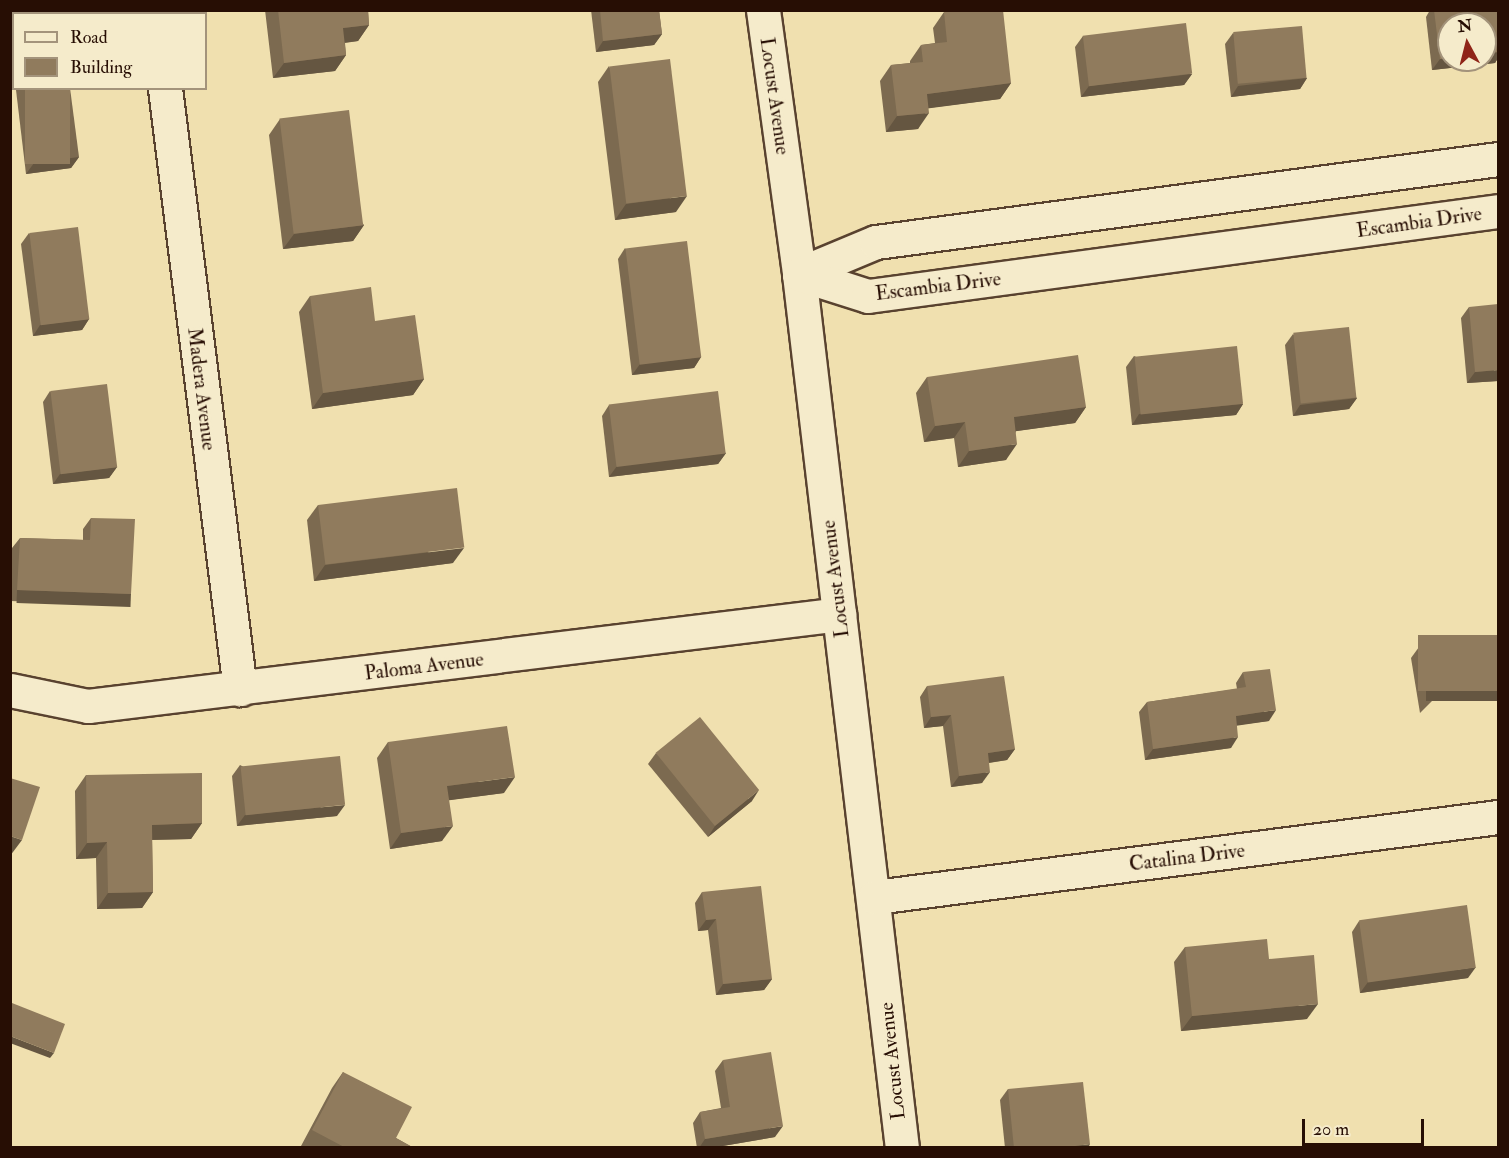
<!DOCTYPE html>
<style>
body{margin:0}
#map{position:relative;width:1509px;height:1158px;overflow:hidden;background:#f0e0af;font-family:"IM FELL Double Pica",serif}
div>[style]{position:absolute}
.roads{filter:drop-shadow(2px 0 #59422f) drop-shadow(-2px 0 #59422f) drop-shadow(0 2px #59422f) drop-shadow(0 -2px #59422f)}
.minor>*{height:33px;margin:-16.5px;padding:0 16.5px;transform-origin:16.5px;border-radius:16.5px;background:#f5ebcb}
.wall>*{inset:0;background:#7c6a50}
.shaded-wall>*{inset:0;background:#655641;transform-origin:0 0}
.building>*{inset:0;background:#907b5d;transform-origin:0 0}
span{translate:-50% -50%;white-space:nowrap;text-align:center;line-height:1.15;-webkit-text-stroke:5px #f5ebcb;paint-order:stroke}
.street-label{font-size:20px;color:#270e04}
.frame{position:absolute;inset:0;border:12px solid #270e04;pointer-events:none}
.legend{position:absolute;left:12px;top:12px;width:195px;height:78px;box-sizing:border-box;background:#f5ebcb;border:2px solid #a3937b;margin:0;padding:8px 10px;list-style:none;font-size:18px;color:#270e04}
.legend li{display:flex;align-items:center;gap:12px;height:30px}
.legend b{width:30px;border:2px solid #a3937b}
.north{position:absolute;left:1437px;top:12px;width:60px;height:60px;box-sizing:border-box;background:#f5ebcb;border:2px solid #a3937b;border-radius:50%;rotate:353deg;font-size:16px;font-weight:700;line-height:24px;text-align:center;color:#270e04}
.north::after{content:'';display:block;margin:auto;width:21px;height:27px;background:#8f2418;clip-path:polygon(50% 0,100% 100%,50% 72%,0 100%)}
.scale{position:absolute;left:1302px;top:1119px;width:122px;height:27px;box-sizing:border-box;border:3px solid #270e04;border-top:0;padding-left:8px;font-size:18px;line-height:21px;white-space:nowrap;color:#270e04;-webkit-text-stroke:4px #f5ebcb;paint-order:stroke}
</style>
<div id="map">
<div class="roads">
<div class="minor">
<i style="left:155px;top:10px;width:4px;rotate:76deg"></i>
<i style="left:763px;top:10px;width:266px;rotate:82.2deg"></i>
<i style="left:799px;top:274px;width:880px;rotate:83.28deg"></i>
<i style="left:165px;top:88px;width:606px;rotate:82.89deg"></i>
<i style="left:799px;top:274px;width:83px;rotate:-22.6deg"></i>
<i style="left:876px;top:242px;width:628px;rotate:-7.6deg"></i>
<i style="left:799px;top:274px;width:72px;rotate:17.7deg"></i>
<i style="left:868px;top:296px;width:636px;rotate:-7.68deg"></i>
<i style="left:10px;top:690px;width:80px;rotate:11.6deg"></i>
<i style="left:88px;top:706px;width:757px;rotate:-6.98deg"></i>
<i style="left:875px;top:897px;width:628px;rotate:-7.32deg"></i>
</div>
</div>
<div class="wall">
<i style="clip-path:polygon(265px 10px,368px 10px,369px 25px,358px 41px,345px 43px,346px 55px,335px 71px,273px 78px)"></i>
<i style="clip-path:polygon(591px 10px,659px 10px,662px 34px,654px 45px,596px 52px)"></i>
<i style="clip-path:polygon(1430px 10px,1498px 16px,1498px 58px,1495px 63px,1432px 70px,1426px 17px)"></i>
<i style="clip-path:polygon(944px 12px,1011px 83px,1000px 99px,928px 108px,918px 129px,886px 132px,880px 81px,891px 65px,910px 63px,910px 61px,921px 45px,935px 43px,933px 28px)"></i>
<i style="clip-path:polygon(1233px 33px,1307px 78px,1300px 89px,1231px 97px,1225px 44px)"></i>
<i style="clip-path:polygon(1083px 36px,1192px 74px,1184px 85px,1081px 97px,1075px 47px)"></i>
<i style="clip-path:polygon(609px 66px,676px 212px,615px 220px,598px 82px)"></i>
<i style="clip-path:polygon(17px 88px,70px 88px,79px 157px,71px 168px,26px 174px,16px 90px)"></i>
<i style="clip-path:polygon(280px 119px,364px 225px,353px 241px,283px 249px,269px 135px)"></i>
<i style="clip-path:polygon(29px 233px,89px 319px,82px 330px,33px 336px,21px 244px)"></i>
<i style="clip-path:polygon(625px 248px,701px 357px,694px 368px,632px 375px,618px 259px)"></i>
<i style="clip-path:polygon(310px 296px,375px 321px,424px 379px,413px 395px,312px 409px,299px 312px)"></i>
<i style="clip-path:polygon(1469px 307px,1498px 381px,1467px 383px,1461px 318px)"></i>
<i style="clip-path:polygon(1293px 334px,1357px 398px,1349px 409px,1293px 416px,1285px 345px)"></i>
<i style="clip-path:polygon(1134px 356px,1243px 404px,1236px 415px,1132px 425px,1126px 367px)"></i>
<i style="clip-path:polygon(927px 377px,1086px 407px,1075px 423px,1016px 431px,1006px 460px,958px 467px,954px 438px,924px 442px,916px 393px)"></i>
<i style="clip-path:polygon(50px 391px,117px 467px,109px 478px,53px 484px,43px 402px)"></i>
<i style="clip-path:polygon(609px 405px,726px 453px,718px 464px,609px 477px,602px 416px)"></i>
<i style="clip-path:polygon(318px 505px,453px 563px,314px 581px,307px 520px)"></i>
<i style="clip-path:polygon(91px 518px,131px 594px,124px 605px,10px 601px,12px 548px,20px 538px,83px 540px,83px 529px)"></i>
<i style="clip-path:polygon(1498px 635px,1420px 713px,1411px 658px,1419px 647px)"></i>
<i style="clip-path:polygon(1243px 672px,1269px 721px,1237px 725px,1231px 748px,1145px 760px,1139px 712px,1147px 702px,1237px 689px,1236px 683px)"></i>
<i style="clip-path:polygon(927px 686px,1015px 749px,1007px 760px,989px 763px,982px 783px,951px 787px,943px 726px,924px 728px,920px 697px)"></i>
<i style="clip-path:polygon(388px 742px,504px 793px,449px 800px,442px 841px,390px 849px,377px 758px)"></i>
<i style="clip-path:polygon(656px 753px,752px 801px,708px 837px,648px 764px)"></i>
<i style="clip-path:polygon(240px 765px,337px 816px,237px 826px,232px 776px)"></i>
<i style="clip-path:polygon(86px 775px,202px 823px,191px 839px,152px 840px,153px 892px,142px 908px,97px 909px,96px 858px,76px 859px,75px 791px)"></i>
<i style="clip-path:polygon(702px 892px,772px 979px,764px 990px,716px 995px,708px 930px,698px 931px,695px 903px)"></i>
<i style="clip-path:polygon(1359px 921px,1468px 978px,1360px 993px,1352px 932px)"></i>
<i style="clip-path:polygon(1185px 947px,1269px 959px,1307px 1019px,1181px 1031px,1174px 962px)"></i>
<i style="clip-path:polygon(723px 1060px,775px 1137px,711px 1148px,697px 1148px,693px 1123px,700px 1112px,721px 1108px,715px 1071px)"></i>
<i style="clip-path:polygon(343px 1072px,396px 1138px,414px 1148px,304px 1148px,301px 1146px,332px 1088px)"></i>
<i style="clip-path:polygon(1008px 1089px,1088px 1148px,1005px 1148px,1000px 1100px)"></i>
</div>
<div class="shaded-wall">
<i style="clip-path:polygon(369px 25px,358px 41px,332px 44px,343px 28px)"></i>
<i style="clip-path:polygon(662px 34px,654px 45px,596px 52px,603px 41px)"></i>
<i style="left:10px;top:43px;width:4px;height:10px"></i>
<i style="clip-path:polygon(1498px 52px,1498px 58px,1495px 63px,1432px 70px,1440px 59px,1449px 58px,1449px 60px,1485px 60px,1485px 54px)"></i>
<i style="clip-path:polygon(346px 55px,335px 71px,273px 78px,284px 63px)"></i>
<i style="clip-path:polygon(1192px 74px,1184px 85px,1081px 97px,1089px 86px)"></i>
<i style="clip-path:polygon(1307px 78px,1300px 89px,1231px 97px,1238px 86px)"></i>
<i style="clip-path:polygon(1011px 83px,1000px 99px,916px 110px,927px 94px)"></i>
<i style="clip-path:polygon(929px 113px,918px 129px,886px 132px,897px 116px)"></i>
<i style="clip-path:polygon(79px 157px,71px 168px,26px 174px,34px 163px)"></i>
<i style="clip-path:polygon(687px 196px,676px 212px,615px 220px,626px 204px)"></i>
<i style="clip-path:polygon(364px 225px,353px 241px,283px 249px,294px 234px)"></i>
<i style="clip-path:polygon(89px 319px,82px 330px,33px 336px,40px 325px)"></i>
<i style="clip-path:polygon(701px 357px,694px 368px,632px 375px,640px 364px)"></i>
<i style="clip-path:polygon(1498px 370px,1498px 381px,1467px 383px,1475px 372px)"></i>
<i style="clip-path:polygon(424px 379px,413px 395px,312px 409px,323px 393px)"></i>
<i style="clip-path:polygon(1357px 398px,1349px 409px,1293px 416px,1300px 405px)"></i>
<i style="clip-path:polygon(1243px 404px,1236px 415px,1132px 425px,1139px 414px)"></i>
<i style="clip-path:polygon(1086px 407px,1075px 423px,1003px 433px,1014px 417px)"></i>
<i style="clip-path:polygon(965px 422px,954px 438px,924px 442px,935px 426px)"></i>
<i style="clip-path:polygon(1017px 444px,1006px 460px,958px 467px,969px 451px)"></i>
<i style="clip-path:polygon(726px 453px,718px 464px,609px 477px,617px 466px)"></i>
<i style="clip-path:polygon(117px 467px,109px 478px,53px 484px,60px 474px)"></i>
<i style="clip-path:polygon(464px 548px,453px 563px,314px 581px,325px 565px)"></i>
<i style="left:17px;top:590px;width:114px;height:13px;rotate:2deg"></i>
<i style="left:1498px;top:691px;width:10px;height:72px;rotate:90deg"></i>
<i style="clip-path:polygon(1276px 710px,1269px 721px,1228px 727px,1236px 716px)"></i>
<i style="clip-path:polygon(951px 715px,943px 726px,924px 728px,931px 717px)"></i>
<i style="clip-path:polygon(1238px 737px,1231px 748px,1145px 760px,1153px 749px)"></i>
<i style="clip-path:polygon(1015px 749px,1007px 760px,980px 764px,988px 753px)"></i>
<i style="clip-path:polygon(990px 772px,982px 783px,951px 787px,959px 776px)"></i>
<i style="clip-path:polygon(515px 777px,504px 793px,436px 802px,447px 786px)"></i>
<i style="clip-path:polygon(759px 790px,752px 801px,708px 837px,715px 826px)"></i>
<i style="clip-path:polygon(345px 805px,337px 816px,237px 826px,245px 815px)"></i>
<i style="clip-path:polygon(202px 823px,191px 839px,141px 840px,152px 825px)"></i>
<i style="clip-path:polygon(453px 826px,442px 841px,390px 849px,401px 833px)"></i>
<i style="clip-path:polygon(10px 836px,22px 840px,10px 856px)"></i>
<i style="clip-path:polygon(107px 842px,96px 858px,76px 859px,87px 843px)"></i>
<i style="clip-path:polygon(153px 892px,142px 908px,97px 909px,108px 893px)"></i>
<i style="clip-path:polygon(716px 919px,708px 930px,698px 931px,706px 920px)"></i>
<i style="clip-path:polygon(1476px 967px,1468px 978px,1360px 993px,1368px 982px)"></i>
<i style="clip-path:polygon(772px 979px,764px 990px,716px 995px,723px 984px)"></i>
<i style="clip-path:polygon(1318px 1004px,1307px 1019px,1181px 1031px,1192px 1016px)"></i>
<i style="clip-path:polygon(10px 1036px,54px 1053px,50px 1058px,10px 1043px)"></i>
<i style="clip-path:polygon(783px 1126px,775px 1137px,711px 1148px,699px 1148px,705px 1139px)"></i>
<i style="clip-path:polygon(1090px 1144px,1088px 1148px,1060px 1148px)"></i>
</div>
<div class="building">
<i style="clip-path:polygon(10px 10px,55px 10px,55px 14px,14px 14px,14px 43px,10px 43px)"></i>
<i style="clip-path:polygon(278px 10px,368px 10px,369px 25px,343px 28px,346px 55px,284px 63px)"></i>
<i style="clip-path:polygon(600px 10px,659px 10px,662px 34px,603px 41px)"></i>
<i style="clip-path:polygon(959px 10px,1003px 10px,1011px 83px,927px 94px,929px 113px,897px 116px,891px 65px,923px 62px,921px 45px,947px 42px,944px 12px)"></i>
<i style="clip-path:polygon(1434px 10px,1498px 10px,1498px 52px,1485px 54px,1485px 24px,1449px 24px,1449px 58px,1440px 59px)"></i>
<i style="left:1186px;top:23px;width:51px;height:104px;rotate:83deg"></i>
<i style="left:1302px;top:26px;width:52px;height:69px;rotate:85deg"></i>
<i style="left:670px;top:59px;width:138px;height:61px;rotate:83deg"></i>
<i style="left:25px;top:88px;width:45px;height:76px"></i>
<i style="left:349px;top:110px;width:116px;height:70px;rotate:83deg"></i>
<i style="left:78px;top:227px;width:93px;height:49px;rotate:83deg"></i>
<i style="left:687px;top:241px;width:117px;height:62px;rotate:83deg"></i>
<i style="clip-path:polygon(371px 287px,375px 321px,415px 315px,424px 379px,323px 393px,310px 296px)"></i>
<i style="clip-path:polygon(1498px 304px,1498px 370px,1475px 372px,1469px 307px)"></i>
<i style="left:1349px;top:327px;width:71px;height:56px;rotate:84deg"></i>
<i style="left:1237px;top:346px;width:58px;height:103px;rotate:84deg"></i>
<i style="clip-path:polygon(1078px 355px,1086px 407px,1014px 417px,1017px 444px,969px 451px,965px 422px,935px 426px,927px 377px)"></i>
<i style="left:107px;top:384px;width:84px;height:57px;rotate:83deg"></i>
<i style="left:718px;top:391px;width:63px;height:110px;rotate:83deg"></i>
<i style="left:457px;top:488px;width:60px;height:140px;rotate:83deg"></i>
<i style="clip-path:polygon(91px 518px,135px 519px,131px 594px,17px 590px,20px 538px,90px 540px)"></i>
<i style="left:1498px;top:635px;width:56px;height:80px;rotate:90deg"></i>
<i style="clip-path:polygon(1270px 669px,1276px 710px,1236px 716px,1238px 737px,1153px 749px,1147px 702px,1246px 687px,1243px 672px)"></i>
<i style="clip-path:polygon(1004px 676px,1015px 749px,988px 753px,990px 772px,959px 776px,951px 715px,931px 717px,927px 686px)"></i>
<i style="left:700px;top:717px;width:94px;height:57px;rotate:51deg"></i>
<i style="clip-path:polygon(507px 726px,515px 777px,447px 786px,453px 826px,401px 833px,388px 742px)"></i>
<i style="left:340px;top:756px;width:49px;height:100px;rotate:84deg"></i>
<i style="clip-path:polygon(202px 773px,202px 823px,152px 825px,153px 892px,108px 893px,107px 842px,87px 843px,86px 775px)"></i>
<i style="clip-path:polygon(10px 778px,40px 787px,22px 840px,10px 836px)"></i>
<i style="clip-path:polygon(761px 886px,772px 979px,723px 984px,716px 919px,706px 920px,702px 892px)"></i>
<i style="left:1467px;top:905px;width:63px;height:109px;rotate:82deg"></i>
<i style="clip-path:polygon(1267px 939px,1269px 959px,1314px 955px,1318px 1004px,1192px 1016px,1185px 947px)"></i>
<i style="clip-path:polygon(12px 1003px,65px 1024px,54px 1053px,10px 1036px,10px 1006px)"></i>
<i style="clip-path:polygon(771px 1052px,783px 1126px,705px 1139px,700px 1112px,730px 1107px,723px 1060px)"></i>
<i style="clip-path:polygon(343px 1072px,412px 1107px,396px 1138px,414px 1148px,346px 1148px,312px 1130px)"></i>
<i style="clip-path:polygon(1083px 1082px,1090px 1144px,1060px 1148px,1014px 1148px,1008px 1089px)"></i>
</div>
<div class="street-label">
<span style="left:775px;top:96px;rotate:82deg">Locust Avenue</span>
<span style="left:1419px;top:222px;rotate:-8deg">Escambia Drive</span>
<span style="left:938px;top:286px;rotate:-7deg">Escambia Drive</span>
<span style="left:202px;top:389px;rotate:83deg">Madera Avenue</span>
<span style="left:835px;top:579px;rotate:-97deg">Locust Avenue</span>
<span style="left:424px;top:666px;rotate:-7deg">Paloma Avenue</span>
<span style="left:1187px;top:857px;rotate:-7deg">Catalina Drive</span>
<span style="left:892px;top:1061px;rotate:-96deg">Locust Avenue</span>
</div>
<div class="frame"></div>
<ul class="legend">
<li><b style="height:8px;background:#f5ebcb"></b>Road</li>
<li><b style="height:16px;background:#907b5d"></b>Building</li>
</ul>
<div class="north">N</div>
<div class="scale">20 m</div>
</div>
